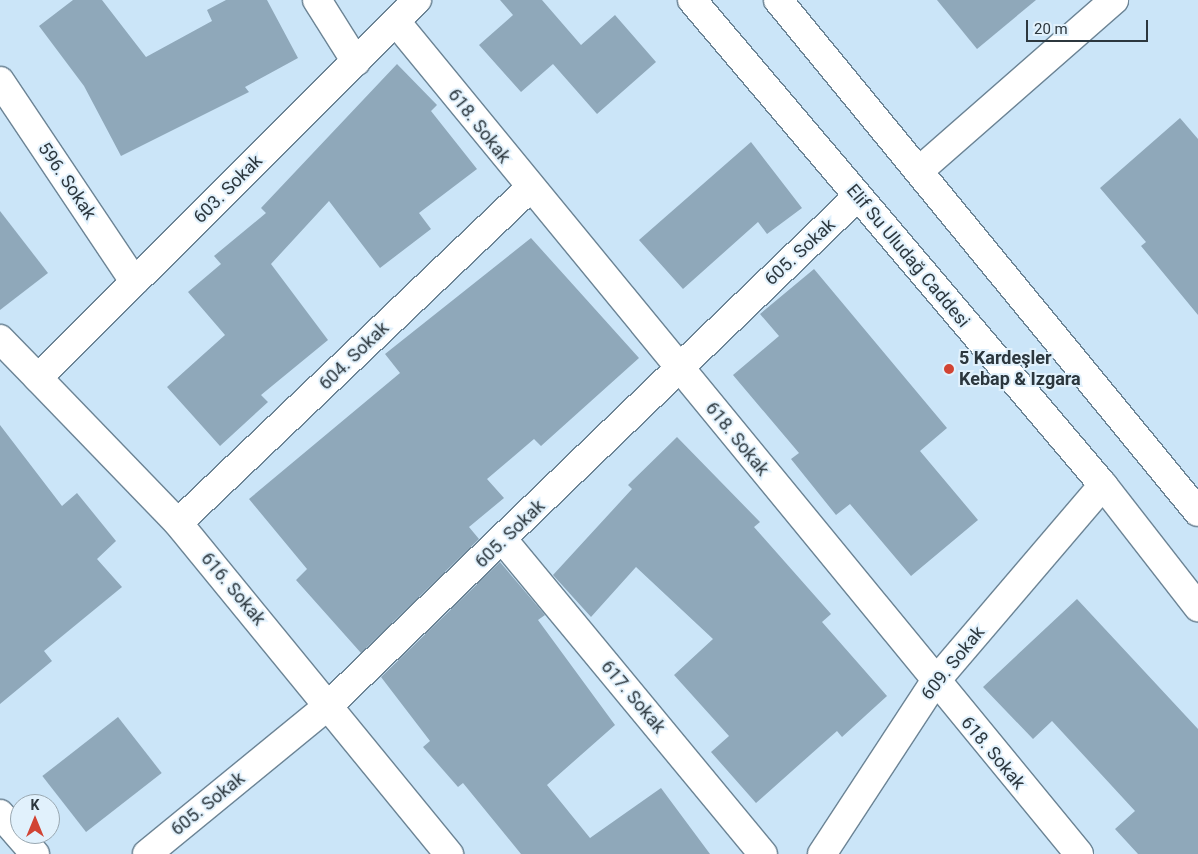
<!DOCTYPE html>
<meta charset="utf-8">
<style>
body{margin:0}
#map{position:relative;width:1198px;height:854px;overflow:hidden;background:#cbe5f8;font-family:Roboto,sans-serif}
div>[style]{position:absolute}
.building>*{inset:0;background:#8fa8ba;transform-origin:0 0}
.roads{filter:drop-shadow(1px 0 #6c8495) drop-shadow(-1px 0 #6c8495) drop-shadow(0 1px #6c8495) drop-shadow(0 -1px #6c8495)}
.minor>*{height:28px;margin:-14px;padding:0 14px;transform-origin:14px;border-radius:14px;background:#fff}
.tertiary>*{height:28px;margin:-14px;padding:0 14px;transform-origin:14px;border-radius:14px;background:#fff}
.secondary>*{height:28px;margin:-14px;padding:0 14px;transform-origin:14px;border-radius:14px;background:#fff}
.dots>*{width:14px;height:14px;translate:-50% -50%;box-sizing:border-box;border:2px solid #e1f1fc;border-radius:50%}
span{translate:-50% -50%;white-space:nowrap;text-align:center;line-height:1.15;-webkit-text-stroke:4px #e1f1fc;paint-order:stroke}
.street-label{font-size:18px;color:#2c373e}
.poi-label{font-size:18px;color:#2c373e;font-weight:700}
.left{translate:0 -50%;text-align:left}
.north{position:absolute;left:10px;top:794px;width:50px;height:50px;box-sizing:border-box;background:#e1f1fc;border:1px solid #99a7b0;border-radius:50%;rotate:0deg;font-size:14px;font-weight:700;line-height:20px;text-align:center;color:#2c373e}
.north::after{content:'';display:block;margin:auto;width:18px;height:22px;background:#d14434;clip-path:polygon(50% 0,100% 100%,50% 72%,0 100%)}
.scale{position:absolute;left:1026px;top:20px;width:122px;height:22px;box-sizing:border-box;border:2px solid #2c373e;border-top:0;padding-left:6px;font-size:15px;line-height:18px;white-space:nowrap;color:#2c373e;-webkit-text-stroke:4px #e1f1fc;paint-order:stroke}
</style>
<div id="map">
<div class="building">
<i style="clip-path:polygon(73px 0,102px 0,146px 57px,212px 21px,207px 10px,226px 0,267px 0,298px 58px,245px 87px,249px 92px,121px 156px,84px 86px,39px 26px)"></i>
<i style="clip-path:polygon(500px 0,542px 0,581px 45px,615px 15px,656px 62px,597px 114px,553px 64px,521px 92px,479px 45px,513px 15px)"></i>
<i style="clip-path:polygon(937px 0,1036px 0,977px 49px)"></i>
<i style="clip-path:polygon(397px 64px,437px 105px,431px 111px,477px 169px,419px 213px,431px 229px,380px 268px,329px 201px,271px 264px,328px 340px,261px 395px,268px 402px,220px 446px,167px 387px,225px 335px,188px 292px,221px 264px,214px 256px,266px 213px,261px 208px)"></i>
<i style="clip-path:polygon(1180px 118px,1198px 139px,1198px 315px,1141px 246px,1146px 242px,1100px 188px)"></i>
<i style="clip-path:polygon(751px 142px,802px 208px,767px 234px,758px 222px,683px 289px,639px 240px)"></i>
<i style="clip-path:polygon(0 211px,48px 273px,0 310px)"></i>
<i style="clip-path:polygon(531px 238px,639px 358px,541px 446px,534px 439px,487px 479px,504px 498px,469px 527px,479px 539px,361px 653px,296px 580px,307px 569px,249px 499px,400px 373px,385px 354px)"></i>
<i style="clip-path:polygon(814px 269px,947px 428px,920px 451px,978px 520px,911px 576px,850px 504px,836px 515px,791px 459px,799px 453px,733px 375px,779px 336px,760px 314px)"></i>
<i style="clip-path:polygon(0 425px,62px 506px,77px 493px,116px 541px,97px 559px,122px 587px,44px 651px,52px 661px,0 704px)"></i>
<i style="clip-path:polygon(677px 437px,760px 522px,754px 527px,831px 614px,822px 622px,887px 696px,842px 737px,837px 731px,756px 803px,711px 752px,729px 736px,674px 675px,713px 639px,636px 567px,591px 617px,553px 575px,632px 489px,628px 485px)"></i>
<i style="clip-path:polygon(500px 562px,545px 615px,538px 620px,615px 725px,547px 785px,590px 838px,661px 788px,710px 854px,521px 854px,463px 783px,458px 787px,423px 747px,430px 741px,381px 677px)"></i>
<i style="clip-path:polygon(1077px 599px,1198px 729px,1198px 854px,1138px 854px,1115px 829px,1135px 811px,1052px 721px,1033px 739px,983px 687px)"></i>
<i style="left:118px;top:717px;width:71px;height:96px;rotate:52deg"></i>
</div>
<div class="roads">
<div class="minor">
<i style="left:317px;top:0;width:73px;rotate:57.8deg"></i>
<i style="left:397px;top:23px;width:1075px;rotate:50.62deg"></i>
<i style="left:0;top:81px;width:241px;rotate:56.2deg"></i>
<i style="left:920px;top:170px;width:258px;rotate:-41.2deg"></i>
<i style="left:0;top:339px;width:54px;rotate:45.7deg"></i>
<i style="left:178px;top:523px;width:485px;rotate:-43.6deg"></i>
<i style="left:504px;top:541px;width:406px;rotate:50.4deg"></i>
<i style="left:0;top:814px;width:53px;rotate:48.8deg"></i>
<i style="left:147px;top:854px;width:235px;rotate:-39.3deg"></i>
<i style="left:329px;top:705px;width:733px;rotate:-43.89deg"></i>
</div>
<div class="tertiary">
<i style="left:417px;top:0;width:535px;rotate:135.08deg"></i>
<i style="left:38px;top:378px;width:202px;rotate:46deg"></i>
<i style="left:178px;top:523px;width:428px;rotate:50.7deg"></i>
<i style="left:822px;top:854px;width:204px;rotate:-56.8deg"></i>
<i style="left:934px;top:683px;width:260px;rotate:-49.5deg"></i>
</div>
<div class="secondary">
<i style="left:692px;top:0;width:636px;rotate:49.72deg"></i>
<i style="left:1103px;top:485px;width:155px;rotate:52.1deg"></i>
<i style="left:778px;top:0;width:662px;rotate:50.64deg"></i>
</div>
</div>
<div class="dots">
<i style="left:949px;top:369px;background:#d14434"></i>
</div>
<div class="street-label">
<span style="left:479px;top:126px;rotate:52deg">618. Sokak</span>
<span style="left:67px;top:181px;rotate:56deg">596. Sokak</span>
<span style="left:228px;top:189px;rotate:-45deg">603. Sokak</span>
<span style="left:800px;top:252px;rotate:-43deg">605. Sokak</span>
<span style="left:908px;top:256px;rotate:50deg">Elif Su Uludağ Caddesi</span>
<span style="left:354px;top:356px;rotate:-44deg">604. Sokak</span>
<span style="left:737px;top:439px;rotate:51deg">618. Sokak</span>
<span style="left:510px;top:534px;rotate:-44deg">605. Sokak</span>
<span style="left:233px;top:589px;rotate:50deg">616. Sokak</span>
<span style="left:953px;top:663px;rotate:-51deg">609. Sokak</span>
<span style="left:633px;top:697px;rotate:50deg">617. Sokak</span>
<span style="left:993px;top:753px;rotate:50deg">618. Sokak</span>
<span style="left:208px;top:804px;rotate:-39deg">605. Sokak</span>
</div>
<div class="poi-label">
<span class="left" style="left:959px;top:369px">5 Kardeşler<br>Kebap &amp; Izgara</span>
</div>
<div class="north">K</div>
<div class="scale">20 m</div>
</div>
